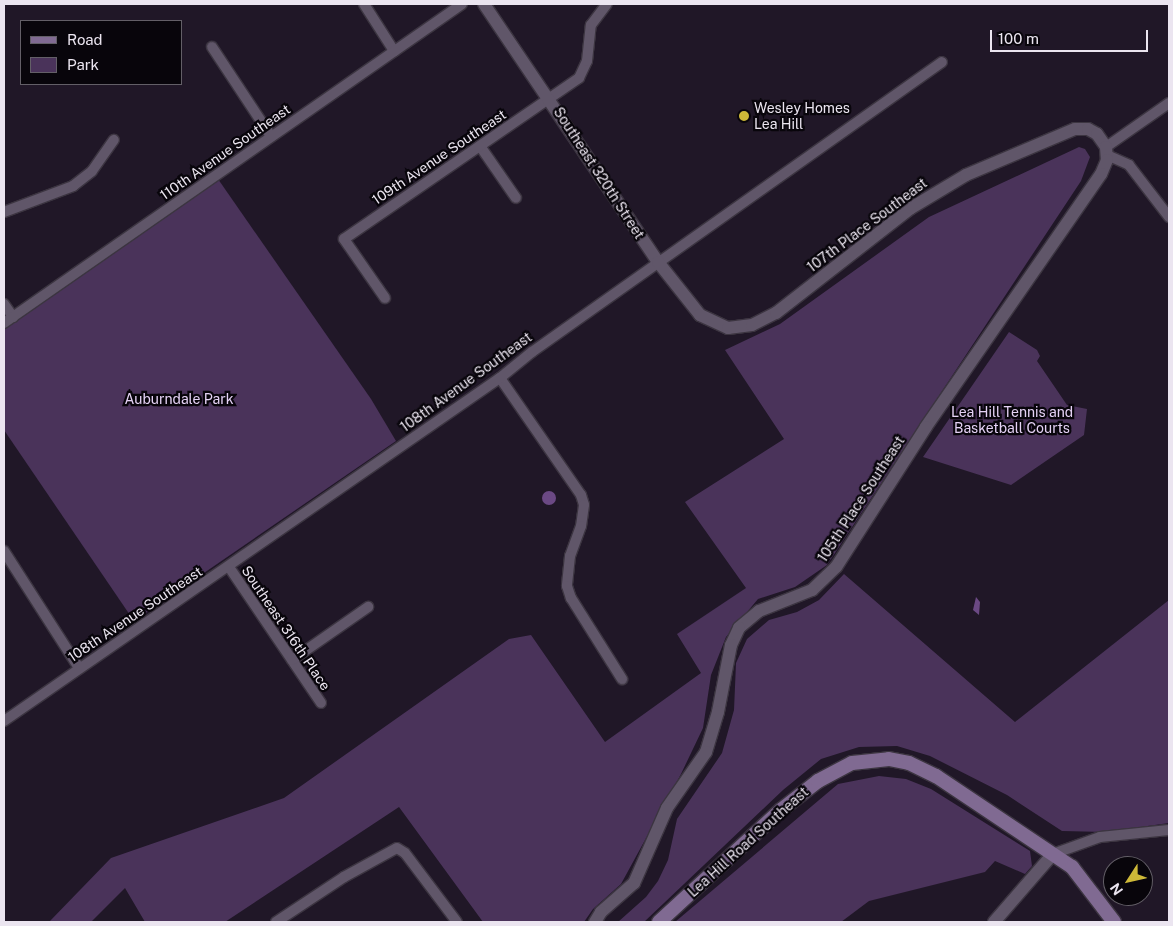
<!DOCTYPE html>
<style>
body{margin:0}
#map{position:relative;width:1173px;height:926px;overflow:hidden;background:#201727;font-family:"Public Sans",sans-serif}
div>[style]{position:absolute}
.green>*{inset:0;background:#4a335a}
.water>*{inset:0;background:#6b4984}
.round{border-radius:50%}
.roads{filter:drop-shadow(1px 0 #3c3541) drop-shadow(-1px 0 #3c3541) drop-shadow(0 1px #3c3541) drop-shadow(0 -1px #3c3541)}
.minor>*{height:10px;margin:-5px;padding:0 5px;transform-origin:5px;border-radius:5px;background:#605669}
.tertiary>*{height:12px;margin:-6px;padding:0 6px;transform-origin:6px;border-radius:6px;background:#605669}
.secondary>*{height:14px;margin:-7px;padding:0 7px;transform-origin:7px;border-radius:7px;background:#806a92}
.dots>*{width:14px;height:14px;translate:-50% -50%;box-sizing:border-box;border:2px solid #08050b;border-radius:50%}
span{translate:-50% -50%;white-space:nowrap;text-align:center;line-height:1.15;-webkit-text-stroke:4.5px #08050b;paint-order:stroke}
.poi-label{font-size:14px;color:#ebe5f0}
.left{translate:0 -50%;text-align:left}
.street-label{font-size:14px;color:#ebe5f0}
.park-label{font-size:14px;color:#e5d2f5}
.frame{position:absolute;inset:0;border:5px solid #ebe5f0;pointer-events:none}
.legend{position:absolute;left:20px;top:20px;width:162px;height:65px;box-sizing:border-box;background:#08050b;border:1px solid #635f67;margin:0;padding:6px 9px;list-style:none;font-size:15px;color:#ebe5f0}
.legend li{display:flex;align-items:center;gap:10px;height:25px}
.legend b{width:25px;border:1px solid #635f67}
.north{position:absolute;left:1103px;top:856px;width:50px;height:50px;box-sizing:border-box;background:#08050b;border:1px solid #635f67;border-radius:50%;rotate:235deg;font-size:14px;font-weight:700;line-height:20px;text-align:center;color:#ebe5f0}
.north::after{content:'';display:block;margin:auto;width:18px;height:22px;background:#ceb938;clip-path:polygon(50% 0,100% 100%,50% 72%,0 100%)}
.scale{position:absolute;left:990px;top:30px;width:158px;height:22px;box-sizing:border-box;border:2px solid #ebe5f0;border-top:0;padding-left:6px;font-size:15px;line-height:18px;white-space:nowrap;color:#ebe5f0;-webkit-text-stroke:4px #08050b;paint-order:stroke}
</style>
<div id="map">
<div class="green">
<i style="clip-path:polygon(1079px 147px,1085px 149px,1090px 157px,1081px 181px,827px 565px,795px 587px,758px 599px,726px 637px,711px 675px,703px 728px,681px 774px,621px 884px,593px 909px,584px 922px,483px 922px,399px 807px,225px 922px,145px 922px,125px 888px,91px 922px,49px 922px,111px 858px,284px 798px,509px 639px,531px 635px,605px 742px,701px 673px,677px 634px,746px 588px,685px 502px,784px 439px,725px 350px,780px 324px,929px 217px)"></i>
<i style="clip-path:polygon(218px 179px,371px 399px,396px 441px,134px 621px,4px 430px,4px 328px)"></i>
<i style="clip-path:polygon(1009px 332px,1037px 350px,1040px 356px,1037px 361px,1067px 405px,1087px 409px,1084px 435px,1011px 485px,923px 457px)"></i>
<i style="clip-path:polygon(844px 574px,1015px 722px,1169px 600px,1169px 823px,1105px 832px,1062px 831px,1007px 795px,930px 756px,897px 746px,859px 747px,821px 759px,783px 790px,644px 922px,618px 922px,646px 897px,658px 881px,668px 860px,677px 819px,722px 753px,734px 710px,736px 663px,747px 639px,769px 620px,797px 612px,819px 600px)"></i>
<i style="clip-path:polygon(879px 776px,906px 779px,931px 789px,1030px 851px,1032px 866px,1025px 874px,995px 861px,985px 872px,869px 901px,841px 922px,675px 922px,838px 784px)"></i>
</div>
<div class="water">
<i class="round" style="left:542px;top:491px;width:14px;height:14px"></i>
<i style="clip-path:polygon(976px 597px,980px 602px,979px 615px,973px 610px)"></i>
</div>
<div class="roads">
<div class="minor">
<i style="left:364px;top:4px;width:56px;rotate:57.4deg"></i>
<i style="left:212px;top:47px;width:107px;rotate:56.5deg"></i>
<i style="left:480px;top:146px;width:63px;rotate:55.3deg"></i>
<i style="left:1106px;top:147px;width:77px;rotate:-34.9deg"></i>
<i style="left:1107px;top:155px;width:24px;rotate:24deg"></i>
<i style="left:1129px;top:165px;width:66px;rotate:52.4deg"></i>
<i style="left:4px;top:212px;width:74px;rotate:-20.6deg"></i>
<i style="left:73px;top:186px;width:24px;rotate:-38deg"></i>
<i style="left:92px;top:171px;width:38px;rotate:-55deg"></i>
<i style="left:385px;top:298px;width:72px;rotate:-124.8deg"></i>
<i style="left:344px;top:239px;width:285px;rotate:-34.4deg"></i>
<i style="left:579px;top:78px;width:19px;rotate:-65deg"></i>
<i style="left:587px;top:61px;width:36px;rotate:-84deg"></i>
<i style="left:591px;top:25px;width:26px;rotate:-53deg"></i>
<i style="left:4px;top:304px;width:16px;rotate:55deg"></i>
<i style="left:4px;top:323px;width:558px;rotate:-34.86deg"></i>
<i style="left:500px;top:378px;width:142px;rotate:55.3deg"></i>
<i style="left:581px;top:495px;width:10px;rotate:73deg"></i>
<i style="left:584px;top:505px;width:21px;rotate:98deg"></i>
<i style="left:581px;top:526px;width:32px;rotate:110deg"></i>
<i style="left:570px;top:556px;width:30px;rotate:96deg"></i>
<i style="left:567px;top:586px;width:13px;rotate:72deg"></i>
<i style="left:571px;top:598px;width:96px;rotate:57.8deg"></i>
<i style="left:4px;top:551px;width:139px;rotate:57.3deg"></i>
<i style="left:229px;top:567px;width:164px;rotate:55.9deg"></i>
<i style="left:292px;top:660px;width:93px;rotate:-34.9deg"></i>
<i style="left:4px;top:721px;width:603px;rotate:-34.67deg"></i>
<i style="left:500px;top:378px;width:41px;rotate:-39.1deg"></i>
<i style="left:532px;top:352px;width:502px;rotate:-35.27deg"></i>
<i style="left:1053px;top:854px;width:50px;rotate:-19.9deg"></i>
<i style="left:1100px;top:837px;width:69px;rotate:-5.8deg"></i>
<i style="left:276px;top:922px;width:82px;rotate:-33.5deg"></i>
<i style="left:344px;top:877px;width:60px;rotate:-28.7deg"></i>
<i style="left:397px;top:848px;width:9px;rotate:32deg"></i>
<i style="left:405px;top:853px;width:86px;rotate:53deg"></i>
</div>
<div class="tertiary">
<i style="left:484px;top:4px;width:311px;rotate:56deg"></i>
<i style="left:658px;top:262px;width:68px;rotate:51.6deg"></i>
<i style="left:700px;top:315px;width:31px;rotate:25deg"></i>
<i style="left:728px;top:328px;width:24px;rotate:-7deg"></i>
<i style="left:752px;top:325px;width:27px;rotate:-27deg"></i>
<i style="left:776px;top:313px;width:171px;rotate:-37.9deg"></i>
<i style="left:911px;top:208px;width:64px;rotate:-31deg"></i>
<i style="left:966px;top:175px;width:118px;rotate:-22.9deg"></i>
<i style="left:1075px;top:129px;width:13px"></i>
<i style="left:1088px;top:129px;width:10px;rotate:29deg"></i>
<i style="left:1097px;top:134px;width:16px;rotate:55deg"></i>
<i style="left:1106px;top:147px;width:13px;rotate:86deg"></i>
<i style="left:1107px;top:160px;width:15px;rotate:113deg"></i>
<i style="left:1101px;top:174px;width:308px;rotate:124.7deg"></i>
<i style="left:926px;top:427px;width:166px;rotate:122.7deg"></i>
<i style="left:836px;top:567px;width:33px;rotate:136deg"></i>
<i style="left:812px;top:590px;width:57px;rotate:158.4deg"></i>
<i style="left:759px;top:611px;width:26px;rotate:140deg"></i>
<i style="left:739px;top:628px;width:19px;rotate:115deg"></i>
<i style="left:731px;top:645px;width:68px;rotate:101deg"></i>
<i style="left:718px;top:712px;width:42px;rotate:106.7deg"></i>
<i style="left:706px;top:752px;width:68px;rotate:124.9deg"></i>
<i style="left:667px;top:808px;width:82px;rotate:113.7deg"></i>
<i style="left:634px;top:883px;width:44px;rotate:138.7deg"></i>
<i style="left:601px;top:912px;width:12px;rotate:121deg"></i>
<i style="left:994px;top:922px;width:90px;rotate:-49.1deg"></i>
</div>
<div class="secondary">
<i style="left:659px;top:922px;width:166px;rotate:-42.6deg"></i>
<i style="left:781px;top:810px;width:47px;rotate:-38.1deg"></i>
<i style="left:818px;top:781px;width:38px;rotate:-28deg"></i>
<i style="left:852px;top:763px;width:37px;rotate:-6deg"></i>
<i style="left:889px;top:759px;width:20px;rotate:11deg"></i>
<i style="left:909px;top:763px;width:30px;rotate:26deg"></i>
<i style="left:936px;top:776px;width:164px;rotate:33.8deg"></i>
<i style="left:1072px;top:867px;width:69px;rotate:52.6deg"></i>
</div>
</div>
<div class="dots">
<i style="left:744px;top:116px;background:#ceb938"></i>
</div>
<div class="poi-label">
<span class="left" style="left:754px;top:116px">Wesley Homes<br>Lea Hill</span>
</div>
<div class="street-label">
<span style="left:225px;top:152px;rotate:-35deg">110th Avenue Southeast</span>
<span style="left:439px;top:157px;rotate:-34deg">109th Avenue Southeast</span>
<span style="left:599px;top:173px;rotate:57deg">Southeast 320th Street</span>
<span style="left:867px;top:225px;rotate:-37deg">107th Place Southeast</span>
<span style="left:466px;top:382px;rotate:-36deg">108th Avenue Southeast</span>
<span style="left:861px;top:499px;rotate:-57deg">105th Place Southeast</span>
<span style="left:135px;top:614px;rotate:-34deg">108th Avenue Southeast</span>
<span style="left:286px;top:628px;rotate:56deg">Southeast 316th Place</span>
<span style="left:748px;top:842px;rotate:-42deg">Lea Hill Road Southeast</span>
</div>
<div class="park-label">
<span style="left:179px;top:399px">Auburndale Park</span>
<span style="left:1012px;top:420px">Lea Hill Tennis and<br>Basketball Courts</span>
</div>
<div class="frame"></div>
<ul class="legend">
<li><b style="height:6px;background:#806a92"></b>Road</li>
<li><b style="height:14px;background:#4a335a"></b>Park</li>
</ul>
<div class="north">N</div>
<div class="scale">100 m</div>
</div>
